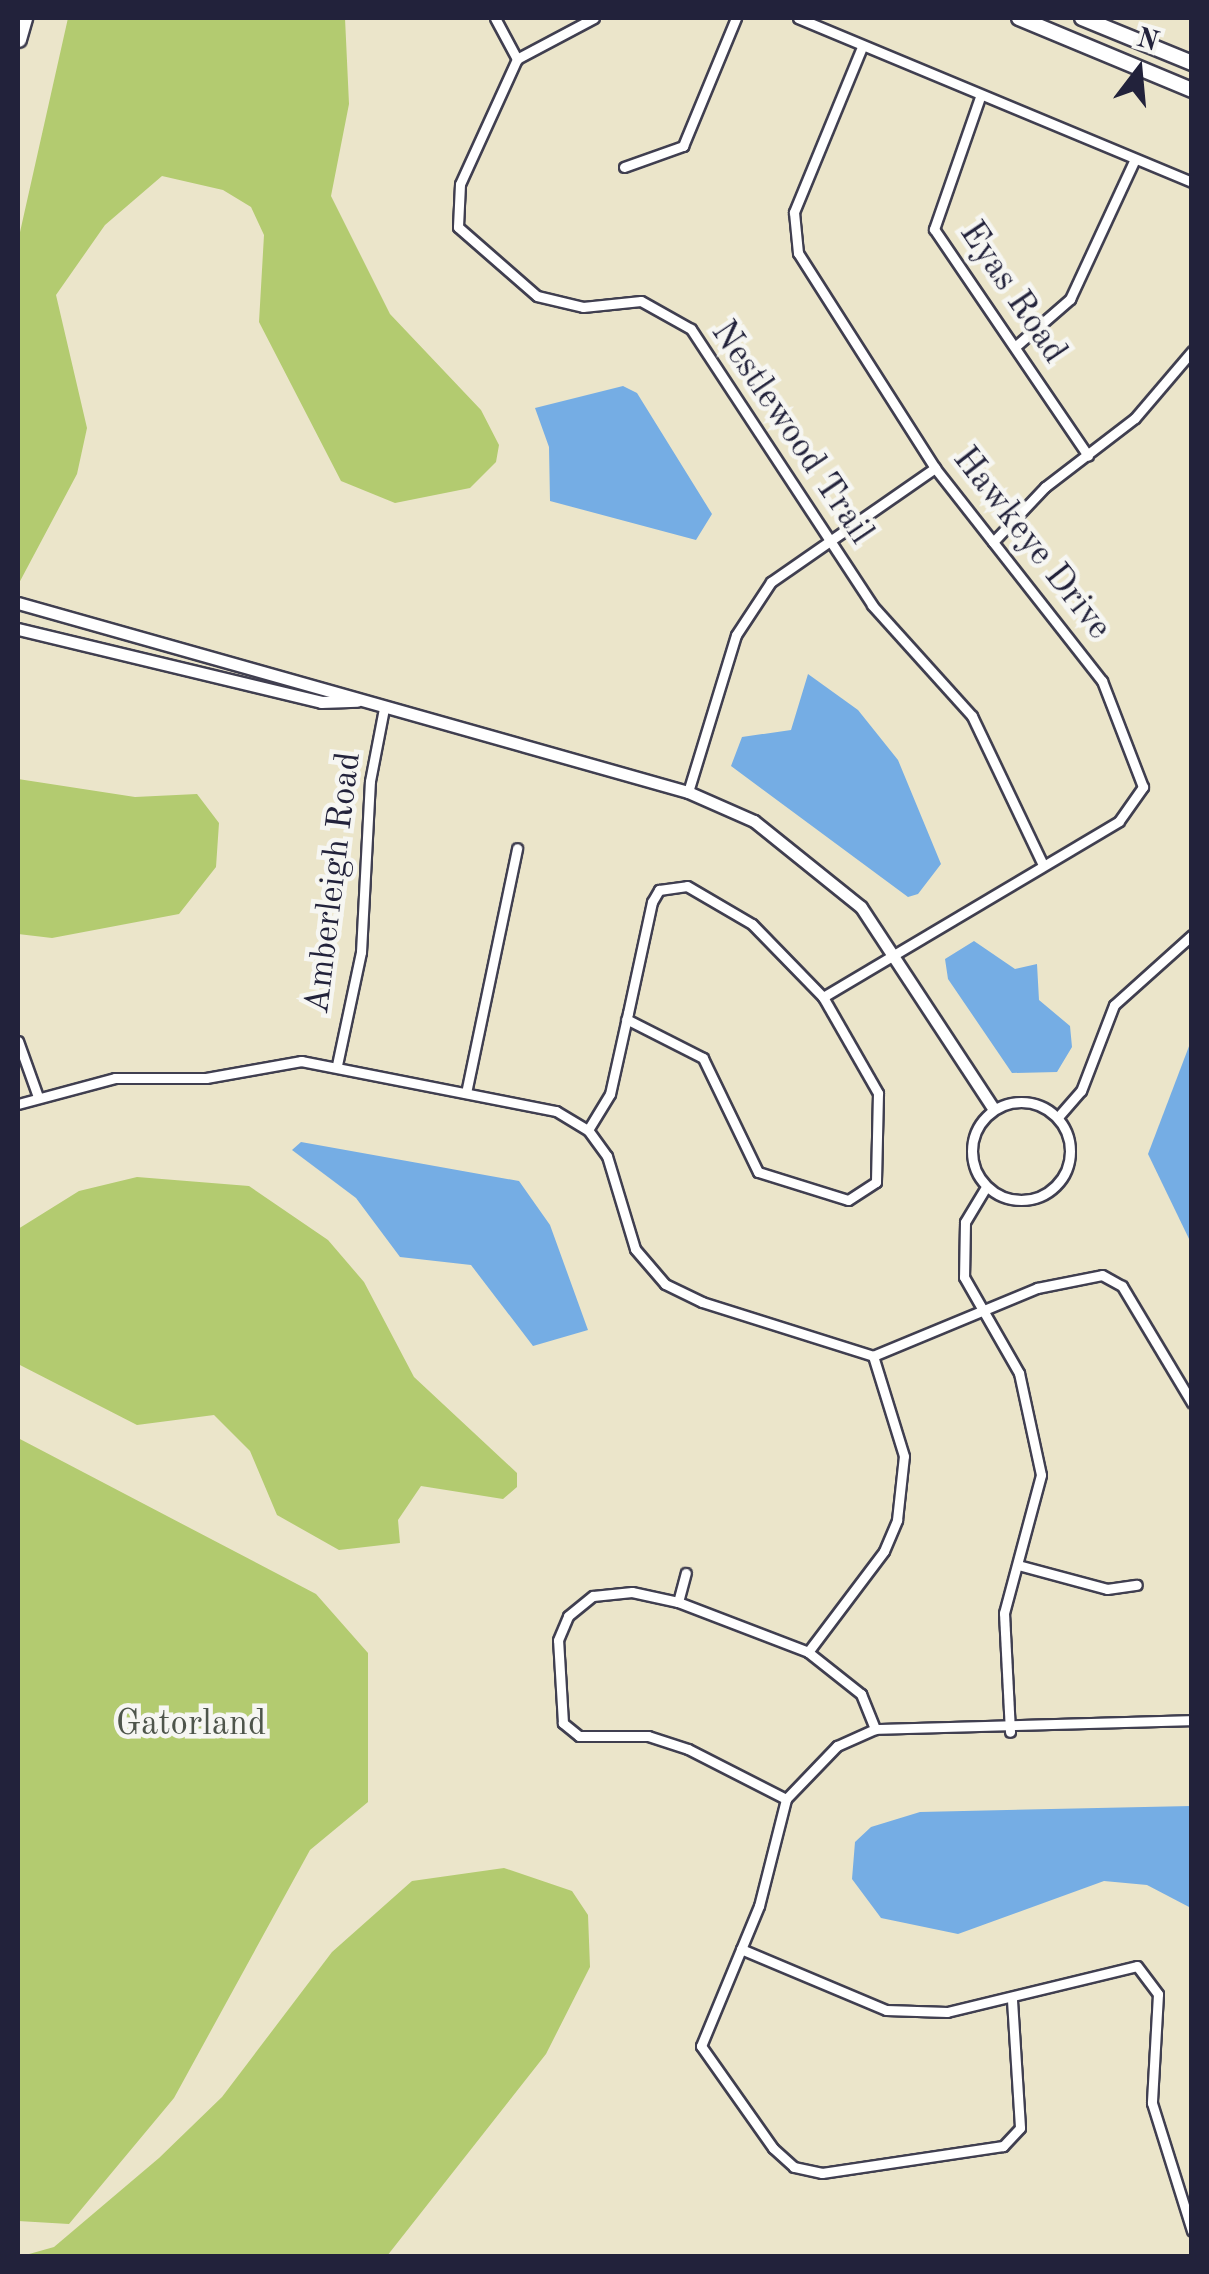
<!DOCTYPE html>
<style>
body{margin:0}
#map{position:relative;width:1209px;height:2274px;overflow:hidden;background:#ebe5ca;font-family:"Old Standard TT",serif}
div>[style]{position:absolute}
.green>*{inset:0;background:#b3cb70}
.water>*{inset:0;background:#75ade4}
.roads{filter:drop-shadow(2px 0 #403f50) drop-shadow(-2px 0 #403f50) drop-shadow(0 2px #403f50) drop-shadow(0 -2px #403f50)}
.minor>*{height:9px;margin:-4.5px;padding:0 4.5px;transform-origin:4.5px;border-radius:4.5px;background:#fff}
.minor>.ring{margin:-4.5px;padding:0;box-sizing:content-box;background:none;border:9px solid #fff;border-radius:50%}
.tertiary>*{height:11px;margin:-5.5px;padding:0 5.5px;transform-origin:5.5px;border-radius:5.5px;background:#fff}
.secondary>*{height:14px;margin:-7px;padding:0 7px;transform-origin:7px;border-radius:7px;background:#fff}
.primary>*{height:15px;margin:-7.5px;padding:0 7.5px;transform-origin:7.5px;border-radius:7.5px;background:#fff}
span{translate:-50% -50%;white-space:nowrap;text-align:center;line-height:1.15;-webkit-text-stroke:9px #f6f6f2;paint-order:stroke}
.street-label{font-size:35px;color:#22223b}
.park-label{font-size:35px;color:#4e554b}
.frame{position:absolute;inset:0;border:20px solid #22223b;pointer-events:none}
.north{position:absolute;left:1089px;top:20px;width:100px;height:100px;-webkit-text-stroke:8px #f6f6f2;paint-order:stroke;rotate:16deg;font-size:28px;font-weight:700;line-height:40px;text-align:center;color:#22223b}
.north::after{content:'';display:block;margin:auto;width:35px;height:45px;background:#22223b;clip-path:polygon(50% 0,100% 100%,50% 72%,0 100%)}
</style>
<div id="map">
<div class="green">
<i style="clip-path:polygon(68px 18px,345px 18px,349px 104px,331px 196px,390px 314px,481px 410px,499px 445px,496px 462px,470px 488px,395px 503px,341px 481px,259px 322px,264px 235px,251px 207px,223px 190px,162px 176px,105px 225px,56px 295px,87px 428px,77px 474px,18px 585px,18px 241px)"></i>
<i style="clip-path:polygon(18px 779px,135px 797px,197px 794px,219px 823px,216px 867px,179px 914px,52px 938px,18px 934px)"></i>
<i style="clip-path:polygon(137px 1177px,249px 1186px,328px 1240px,364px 1282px,414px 1377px,517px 1473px,517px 1487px,503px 1499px,421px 1486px,398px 1520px,400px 1543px,339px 1550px,277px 1515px,250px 1451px,214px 1415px,137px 1425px,18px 1364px,18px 1229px,79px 1191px)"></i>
<i style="clip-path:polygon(18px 1438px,316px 1594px,368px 1653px,368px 1802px,310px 1850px,174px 2098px,69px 2224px,18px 2221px)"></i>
<i style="clip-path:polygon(504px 1868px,572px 1891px,588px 1915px,590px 1967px,546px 2054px,387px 2256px,22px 2256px,54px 2247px,159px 2158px,222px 2097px,332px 1952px,412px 1881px)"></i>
</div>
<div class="water">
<i style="clip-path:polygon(623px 386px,637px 393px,712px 514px,696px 540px,550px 501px,549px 447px,535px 408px)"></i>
<i style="clip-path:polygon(808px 674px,858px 710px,898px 760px,941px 864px,918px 894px,908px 897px,731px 766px,742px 737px,791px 730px)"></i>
<i style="clip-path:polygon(974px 941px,1015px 969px,1037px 964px,1039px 1000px,1070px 1026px,1072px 1047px,1057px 1072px,1012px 1073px,948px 979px,945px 959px)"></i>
<i style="clip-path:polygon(1191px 1041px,1191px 1243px,1148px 1154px)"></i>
<i style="clip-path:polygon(301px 1142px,519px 1181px,550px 1225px,588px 1330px,533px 1346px,471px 1265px,400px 1257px,356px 1198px,292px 1150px)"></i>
<i style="clip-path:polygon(1191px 1806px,1191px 1908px,1147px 1885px,1104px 1881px,958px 1934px,881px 1918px,852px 1879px,855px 1842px,871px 1827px,920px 1812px)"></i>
</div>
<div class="roads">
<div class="minor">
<i style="left:495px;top:18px;width:47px;rotate:61.8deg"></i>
<i style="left:594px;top:18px;width:87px;rotate:152deg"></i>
<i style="left:517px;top:59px;width:137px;rotate:114.5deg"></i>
<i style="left:460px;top:184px;width:43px;rotate:92.7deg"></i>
<i style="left:458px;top:227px;width:105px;rotate:41.1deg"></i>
<i style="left:537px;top:296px;width:47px;rotate:13.4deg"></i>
<i style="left:583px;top:307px;width:58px;rotate:-5.9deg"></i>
<i style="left:641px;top:301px;width:57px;rotate:29.2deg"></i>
<i style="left:691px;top:329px;width:330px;rotate:56.7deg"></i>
<i style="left:872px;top:605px;width:149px;rotate:48deg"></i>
<i style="left:972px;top:716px;width:165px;rotate:64.5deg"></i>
<i style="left:798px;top:18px;width:427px;rotate:22.6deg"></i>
<i style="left:980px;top:97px;width:140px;rotate:109.2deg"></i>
<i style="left:934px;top:229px;width:274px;rotate:55.8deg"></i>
<i style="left:624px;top:167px;width:63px;rotate:-19.6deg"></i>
<i style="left:683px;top:146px;width:139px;rotate:-67.5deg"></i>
<i style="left:1016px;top:346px;width:72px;rotate:-41deg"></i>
<i style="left:1070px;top:299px;width:154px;rotate:-65.1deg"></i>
<i style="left:993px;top:542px;width:76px;rotate:-46.6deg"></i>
<i style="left:1045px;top:487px;width:113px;rotate:-37.5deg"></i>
<i style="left:1135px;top:418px;width:88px;rotate:-49.6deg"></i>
<i style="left:688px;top:792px;width:164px;rotate:-73deg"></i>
<i style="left:736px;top:635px;width:64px;rotate:-56.6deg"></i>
<i style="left:771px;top:582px;width:200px;rotate:-34.8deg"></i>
<i style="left:823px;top:997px;width:344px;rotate:-30.7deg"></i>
<i style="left:1119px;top:821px;width:42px;rotate:-54.8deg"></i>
<i style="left:1143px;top:787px;width:114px;rotate:-111.1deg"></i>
<i style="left:1102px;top:681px;width:271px;rotate:-128.1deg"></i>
<i style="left:935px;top:468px;width:255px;rotate:-122.5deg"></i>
<i style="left:798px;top:253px;width:41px;rotate:-95.6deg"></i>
<i style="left:794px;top:212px;width:178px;rotate:-67.6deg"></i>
<i style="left:18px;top:1041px;width:59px;rotate:70.3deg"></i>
<i style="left:337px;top:1065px;width:116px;rotate:-78deg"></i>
<i style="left:361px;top:952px;width:171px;rotate:-87deg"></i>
<i style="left:370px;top:781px;width:74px;rotate:-79.1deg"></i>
<i style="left:466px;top:1093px;width:250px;rotate:-78.2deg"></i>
<i class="ring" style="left:972px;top:1102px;width:89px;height:89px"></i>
<i style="left:18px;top:1104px;width:100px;rotate:-15deg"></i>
<i style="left:115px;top:1078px;width:91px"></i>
<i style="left:206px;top:1078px;width:97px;rotate:-10.1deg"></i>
<i style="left:301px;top:1061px;width:260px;rotate:11.1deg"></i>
<i style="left:556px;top:1111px;width:37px;rotate:31deg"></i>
<i style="left:588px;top:1130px;width:32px;rotate:54deg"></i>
<i style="left:607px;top:1156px;width:97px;rotate:73.2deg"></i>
<i style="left:635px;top:1249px;width:46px;rotate:49.4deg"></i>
<i style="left:665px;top:1284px;width:41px;rotate:25.9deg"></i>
<i style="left:702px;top:1302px;width:179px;rotate:17.5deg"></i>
<i style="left:873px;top:1356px;width:178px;rotate:-22.5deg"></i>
<i style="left:1037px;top:1288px;width:66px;rotate:-11.3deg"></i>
<i style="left:1102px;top:1275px;width:23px;rotate:29deg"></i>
<i style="left:1122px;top:1286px;width:136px;rotate:59.1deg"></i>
<i style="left:1058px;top:1117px;width:35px;rotate:-49deg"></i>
<i style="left:1081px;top:1091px;width:92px;rotate:-69deg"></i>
<i style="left:1114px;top:1005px;width:105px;rotate:-41.9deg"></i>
<i style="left:588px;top:1130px;width:42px;rotate:-58.6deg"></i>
<i style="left:610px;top:1094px;width:83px;rotate:-77.5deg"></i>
<i style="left:628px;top:1013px;width:114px;rotate:-77.8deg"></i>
<i style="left:652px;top:902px;width:14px;rotate:-60deg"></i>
<i style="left:659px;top:890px;width:28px;rotate:-8deg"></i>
<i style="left:687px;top:886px;width:75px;rotate:30.3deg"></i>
<i style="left:752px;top:924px;width:102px;rotate:45.8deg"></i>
<i style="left:823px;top:997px;width:111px;rotate:60.2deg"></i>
<i style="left:878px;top:1093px;width:89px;rotate:91.3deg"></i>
<i style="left:876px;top:1182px;width:33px;rotate:147deg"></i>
<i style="left:848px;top:1200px;width:94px;rotate:-162.7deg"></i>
<i style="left:758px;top:1172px;width:127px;rotate:-115.8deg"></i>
<i style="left:703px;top:1058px;width:86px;rotate:-153.1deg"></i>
<i style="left:986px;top:1187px;width:41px;rotate:121deg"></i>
<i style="left:965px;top:1222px;width:55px;rotate:91deg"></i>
<i style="left:964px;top:1277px;width:111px;rotate:60.2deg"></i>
<i style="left:1019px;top:1373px;width:104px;rotate:77.8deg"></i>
<i style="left:1041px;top:1475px;width:143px;rotate:105deg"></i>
<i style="left:1004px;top:1613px;width:119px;rotate:87.1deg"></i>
<i style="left:1018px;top:1565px;width:92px;rotate:15.1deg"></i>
<i style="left:1107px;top:1589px;width:30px;rotate:-8deg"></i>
<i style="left:678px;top:1602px;width:30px;rotate:-75deg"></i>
<i style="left:808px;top:1652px;width:126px;rotate:-53deg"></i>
<i style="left:884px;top:1551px;width:34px;rotate:-67deg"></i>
<i style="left:897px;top:1520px;width:64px;rotate:-83.8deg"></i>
<i style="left:904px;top:1456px;width:105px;rotate:-107.2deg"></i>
<i style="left:786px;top:1799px;width:110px;rotate:-153deg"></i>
<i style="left:688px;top:1749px;width:42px;rotate:-162deg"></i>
<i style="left:648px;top:1736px;width:69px;rotate:180deg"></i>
<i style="left:579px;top:1736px;width:21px;rotate:-141deg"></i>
<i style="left:563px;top:1723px;width:83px;rotate:-93.4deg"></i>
<i style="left:558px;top:1640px;width:26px;rotate:-67deg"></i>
<i style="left:568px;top:1616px;width:32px;rotate:-39deg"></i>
<i style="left:593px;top:1596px;width:39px;rotate:-6deg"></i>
<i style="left:632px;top:1592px;width:47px;rotate:12.3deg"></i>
<i style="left:678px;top:1602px;width:139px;rotate:21deg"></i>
<i style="left:808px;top:1652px;width:68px;rotate:38.4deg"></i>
<i style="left:861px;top:1694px;width:38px;rotate:68deg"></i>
<i style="left:741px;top:1949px;width:157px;rotate:22.8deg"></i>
<i style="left:886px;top:2010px;width:61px;rotate:1.9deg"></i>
<i style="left:947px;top:2012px;width:195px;rotate:-13.6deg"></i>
<i style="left:1137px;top:1966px;width:35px;rotate:53deg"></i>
<i style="left:1158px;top:1994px;width:109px;rotate:93.2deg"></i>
<i style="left:1152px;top:2103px;width:134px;rotate:72.6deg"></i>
<i style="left:1012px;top:2000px;width:128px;rotate:86.4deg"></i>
<i style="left:1020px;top:2128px;width:25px;rotate:133deg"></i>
<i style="left:1003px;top:2146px;width:183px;rotate:171.5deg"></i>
<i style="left:822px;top:2173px;width:29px;rotate:-168deg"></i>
<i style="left:794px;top:2167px;width:28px;rotate:-138deg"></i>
<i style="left:773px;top:2148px;width:125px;rotate:-125.2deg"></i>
<i style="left:701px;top:2046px;width:152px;rotate:-67.5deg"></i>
<i style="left:759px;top:1906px;width:110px;rotate:-75.8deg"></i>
<i style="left:786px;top:1799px;width:74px;rotate:-46.1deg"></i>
<i style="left:837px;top:1746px;width:42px;rotate:-24.1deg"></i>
<i style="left:875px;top:1729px;width:317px;rotate:-1.6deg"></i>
</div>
<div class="tertiary">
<i style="left:18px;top:603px;width:696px;rotate:15.75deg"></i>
<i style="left:688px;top:792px;width:72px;rotate:23.7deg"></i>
<i style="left:754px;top:821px;width:137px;rotate:38.8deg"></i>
<i style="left:861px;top:907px;width:240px;rotate:56.7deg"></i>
<i style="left:18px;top:629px;width:312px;rotate:13.5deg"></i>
<i style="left:321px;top:702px;width:36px;rotate:-2deg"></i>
</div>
<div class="secondary">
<i style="left:1019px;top:18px;width:187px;rotate:22.6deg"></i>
<i style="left:1082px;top:18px;width:119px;rotate:22.2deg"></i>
</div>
<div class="primary">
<i style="left:18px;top:39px;width:22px;rotate:-74deg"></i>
</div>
</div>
<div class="street-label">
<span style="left:1012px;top:293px;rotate:56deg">Eyas Road</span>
<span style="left:791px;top:433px;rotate:56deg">Nestlewood Trail</span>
<span style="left:1031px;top:544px;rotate:52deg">Hawkeye Drive</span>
<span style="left:334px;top:883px;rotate:-83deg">Amberleigh Road</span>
</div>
<div class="park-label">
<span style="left:191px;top:1725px">Gatorland</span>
</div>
<div class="frame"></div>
<div class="north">N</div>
</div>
